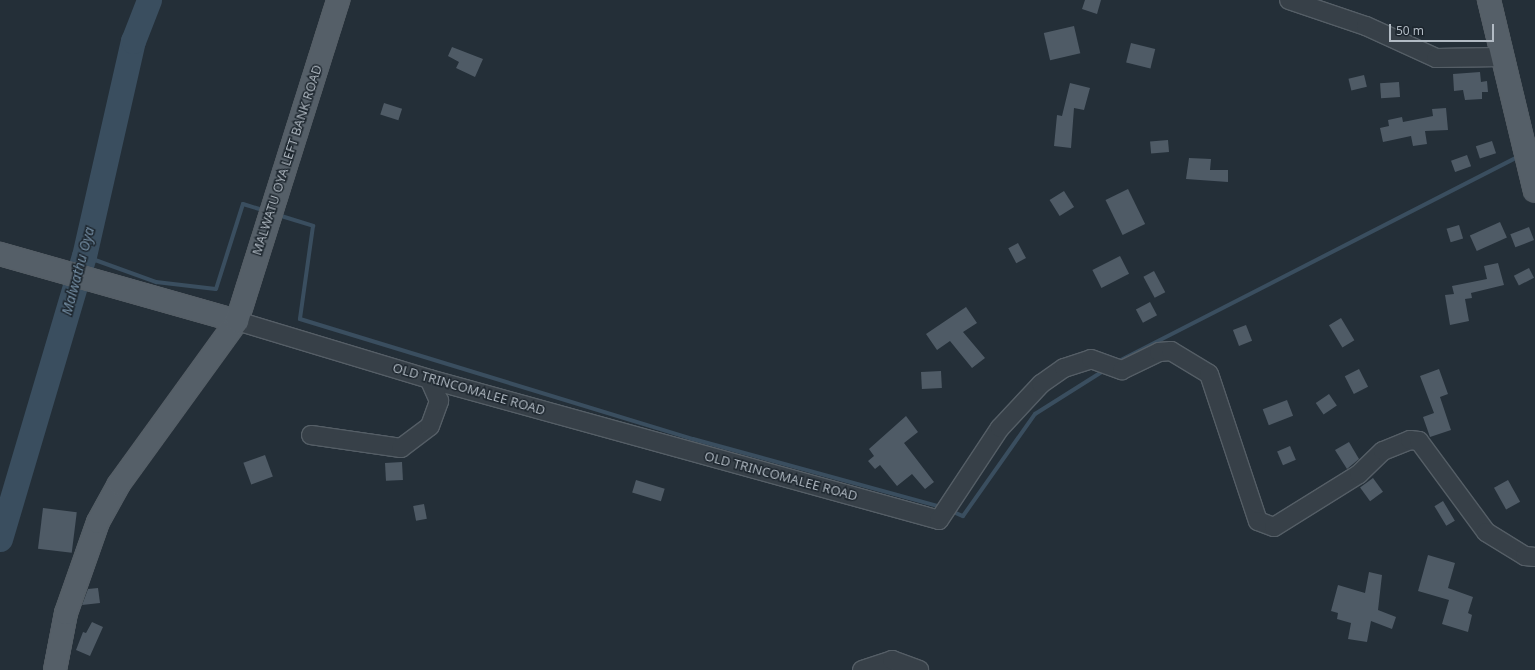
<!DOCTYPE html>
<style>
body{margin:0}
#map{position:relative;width:1535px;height:670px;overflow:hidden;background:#242f38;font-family:"Noto Sans",sans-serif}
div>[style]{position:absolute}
.stream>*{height:4px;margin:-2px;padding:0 2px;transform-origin:2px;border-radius:2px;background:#3a4e5f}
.river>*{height:25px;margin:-12.5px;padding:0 12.5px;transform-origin:12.5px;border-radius:12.5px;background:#3a4e5f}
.building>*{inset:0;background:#4f5b66;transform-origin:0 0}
.roads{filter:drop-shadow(1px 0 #555e66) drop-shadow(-1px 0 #555e66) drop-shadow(0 1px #555e66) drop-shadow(0 -1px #555e66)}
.minor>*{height:18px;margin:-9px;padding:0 9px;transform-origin:9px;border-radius:9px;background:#374048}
.major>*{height:22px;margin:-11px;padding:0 11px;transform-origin:11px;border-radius:11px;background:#555f68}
span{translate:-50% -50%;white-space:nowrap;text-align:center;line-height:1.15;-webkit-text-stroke:3px #1c252d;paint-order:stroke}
.street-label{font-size:13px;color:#b2bbc4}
.water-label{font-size:14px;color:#758fa5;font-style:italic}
.scale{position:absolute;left:1389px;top:24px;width:105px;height:18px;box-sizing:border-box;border:2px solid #b2bbc4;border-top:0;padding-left:5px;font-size:12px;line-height:14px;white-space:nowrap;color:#b2bbc4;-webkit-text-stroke:3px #1c252d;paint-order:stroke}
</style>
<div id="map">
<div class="stream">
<i style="left:278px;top:215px;width:37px;rotate:17deg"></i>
<i style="left:313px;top:226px;width:94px;rotate:98deg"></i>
<i style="left:300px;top:319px;width:411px;rotate:17deg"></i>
<i style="left:693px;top:439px;width:257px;rotate:15.3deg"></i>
<i style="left:84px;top:256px;width:77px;rotate:19.9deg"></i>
<i style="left:156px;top:282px;width:60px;rotate:6.7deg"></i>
<i style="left:216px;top:289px;width:89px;rotate:-72.4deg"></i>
<i style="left:243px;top:204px;width:24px;rotate:17deg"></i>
<i style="left:1117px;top:362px;width:453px;rotate:-27.1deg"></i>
<i style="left:951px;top:511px;width:13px;rotate:23deg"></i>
<i style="left:963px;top:516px;width:125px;rotate:-54.8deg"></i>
<i style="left:1035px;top:414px;width:83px;rotate:-32.2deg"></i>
</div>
<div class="river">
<i style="left:0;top:539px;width:295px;rotate:-73.5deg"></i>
<i style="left:84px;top:256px;width:221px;rotate:-77.2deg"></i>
<i style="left:133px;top:41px;width:44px;rotate:-68.7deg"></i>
</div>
<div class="building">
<i style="clip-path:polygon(1085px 0,1101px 0,1097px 14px,1082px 9px)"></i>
<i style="left:1074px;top:26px;width:28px;height:31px;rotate:77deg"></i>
<i style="left:1131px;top:43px;width:25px;height:20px;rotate:14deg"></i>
<i style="clip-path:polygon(452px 47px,483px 59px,475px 77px,456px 68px,459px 62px,448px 56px)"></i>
<i style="clip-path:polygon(1480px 72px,1481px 82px,1487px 81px,1488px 92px,1482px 92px,1482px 99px,1465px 100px,1463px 90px,1454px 91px,1453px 74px)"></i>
<i style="left:1364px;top:75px;width:12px;height:16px;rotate:76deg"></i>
<i style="left:1399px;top:82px;width:15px;height:19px;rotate:86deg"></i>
<i style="clip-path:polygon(1070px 83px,1090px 88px,1084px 110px,1074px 108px,1071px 148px,1054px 146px,1057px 115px,1062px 116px)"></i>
<i style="left:384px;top:103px;width:19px;height:12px;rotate:18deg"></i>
<i style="clip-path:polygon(1446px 108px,1448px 130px,1425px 131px,1427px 144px,1413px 146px,1411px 136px,1383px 142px,1380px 128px,1389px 126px,1388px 120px,1402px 117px,1403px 122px,1433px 116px,1432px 109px)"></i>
<i style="left:1168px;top:140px;width:12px;height:18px;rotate:85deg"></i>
<i style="left:1492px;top:141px;width:13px;height:17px;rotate:72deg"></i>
<i style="left:1467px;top:155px;width:12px;height:17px;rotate:70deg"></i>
<i style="clip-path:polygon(1189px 158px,1211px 159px,1210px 170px,1228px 170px,1228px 182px,1186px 179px)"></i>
<i style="left:1128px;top:189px;width:39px;height:25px;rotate:64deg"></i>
<i style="left:1064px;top:191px;width:19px;height:17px;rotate:58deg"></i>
<i style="left:1500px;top:222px;width:17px;height:33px;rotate:66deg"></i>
<i style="left:1459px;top:225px;width:14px;height:13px;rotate:73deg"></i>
<i style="left:1529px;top:227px;width:14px;height:20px;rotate:69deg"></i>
<i style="left:1018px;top:243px;width:17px;height:11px;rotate:62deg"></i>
<i style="left:1120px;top:256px;width:20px;height:31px;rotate:63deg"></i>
<i style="clip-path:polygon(1498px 263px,1504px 285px,1471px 293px,1472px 298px,1465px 299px,1469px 321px,1450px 325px,1445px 295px,1454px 294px,1452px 286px,1487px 279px,1484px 266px)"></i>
<i style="left:1529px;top:268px;width:11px;height:17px;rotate:63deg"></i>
<i style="left:1154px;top:271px;width:24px;height:12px;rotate:62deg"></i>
<i style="left:1150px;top:302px;width:15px;height:16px;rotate:62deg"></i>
<i style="clip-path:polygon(966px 307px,977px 323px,963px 332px,985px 358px,972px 368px,950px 341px,937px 350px,926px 334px)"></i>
<i style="left:1341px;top:318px;width:26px;height:14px;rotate:59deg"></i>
<i style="left:1246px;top:325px;width:17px;height:14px;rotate:69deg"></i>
<i style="left:1359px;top:369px;width:20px;height:16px;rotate:63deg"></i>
<i style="clip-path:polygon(1439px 369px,1448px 394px,1440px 397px,1451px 430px,1430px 437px,1423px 417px,1434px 413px,1420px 376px)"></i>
<i style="left:941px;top:371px;width:17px;height:20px;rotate:87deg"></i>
<i style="left:1329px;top:394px;width:14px;height:16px;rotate:56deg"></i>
<i style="left:1287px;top:400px;width:17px;height:26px;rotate:69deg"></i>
<i style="clip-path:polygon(906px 416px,918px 432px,904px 443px,934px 482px,925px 489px,912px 474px,897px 486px,880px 465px,875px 469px,868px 461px,874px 456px,869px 449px)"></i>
<i style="clip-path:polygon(1349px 442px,1359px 459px,1347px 469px,1335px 450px)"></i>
<i style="left:1290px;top:446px;width:15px;height:14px;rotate:67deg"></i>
<i style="left:265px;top:455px;width:23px;height:23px;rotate:70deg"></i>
<i style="left:402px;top:462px;width:18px;height:17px;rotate:87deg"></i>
<i style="left:1373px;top:478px;width:17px;height:16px;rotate:54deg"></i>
<i style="left:636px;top:480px;width:30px;height:13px;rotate:17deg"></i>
<i style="left:1508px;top:480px;width:25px;height:16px;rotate:61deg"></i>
<i style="left:1443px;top:501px;width:23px;height:10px;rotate:59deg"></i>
<i style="left:424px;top:504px;width:15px;height:11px;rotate:79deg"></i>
<i style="left:43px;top:508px;width:34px;height:41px;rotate:7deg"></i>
<i style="clip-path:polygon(1428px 555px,1455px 563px,1448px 588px,1473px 597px,1468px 613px,1472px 615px,1468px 632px,1442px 624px,1449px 600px,1418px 591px)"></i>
<i style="clip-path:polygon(1369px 572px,1382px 575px,1378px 610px,1396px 617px,1392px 629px,1371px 621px,1367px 642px,1348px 639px,1351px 623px,1337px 619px,1338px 613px,1331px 611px,1338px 585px,1365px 593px)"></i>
<i style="clip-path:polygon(98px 588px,100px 603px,82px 605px,88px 589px)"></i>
<i style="clip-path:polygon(92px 622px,103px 627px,90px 656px,76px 650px,83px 632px,86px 633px)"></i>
</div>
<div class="roads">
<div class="minor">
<i style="left:1289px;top:0;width:81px;rotate:18.7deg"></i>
<i style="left:1366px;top:26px;width:77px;rotate:24.6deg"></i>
<i style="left:1436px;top:58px;width:65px;rotate:-0.9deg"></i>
<i style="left:237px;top:321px;width:201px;rotate:16.8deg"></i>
<i style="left:429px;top:379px;width:529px;rotate:15.45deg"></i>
<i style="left:939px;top:520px;width:110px;rotate:-56.5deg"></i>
<i style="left:1000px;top:428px;width:60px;rotate:-47deg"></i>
<i style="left:1041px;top:384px;width:28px;rotate:-35deg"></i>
<i style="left:1064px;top:368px;width:28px;rotate:-18deg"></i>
<i style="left:1091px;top:359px;width:33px;rotate:20deg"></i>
<i style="left:1122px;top:370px;width:41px;rotate:-25.9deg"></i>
<i style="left:1159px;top:352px;width:12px;rotate:-5deg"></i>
<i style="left:1171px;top:351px;width:44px;rotate:31.2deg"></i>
<i style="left:1209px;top:374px;width:155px;rotate:71.6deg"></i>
<i style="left:1258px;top:521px;width:17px;rotate:21deg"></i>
<i style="left:1274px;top:527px;width:100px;rotate:-31.9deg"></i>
<i style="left:1359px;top:474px;width:33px;rotate:-44deg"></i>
<i style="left:1383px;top:451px;width:29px;rotate:-22deg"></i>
<i style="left:1410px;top:440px;width:9px;rotate:6deg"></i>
<i style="left:1419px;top:441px;width:113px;rotate:53.6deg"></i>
<i style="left:1486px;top:532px;width:46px;rotate:31.6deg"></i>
<i style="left:1525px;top:556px;width:10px;rotate:6deg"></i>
<i style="left:311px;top:435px;width:91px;rotate:8.2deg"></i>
<i style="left:401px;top:448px;width:36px;rotate:-37deg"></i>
<i style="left:430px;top:426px;width:27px;rotate:-70deg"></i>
<i style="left:439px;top:401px;width:24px;rotate:-114deg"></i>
<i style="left:862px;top:670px;width:32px;rotate:-18deg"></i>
<i style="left:892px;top:660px;width:29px;rotate:20deg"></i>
</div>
<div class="major">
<i style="left:1489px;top:0;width:196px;rotate:76.5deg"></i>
<i style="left:0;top:254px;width:246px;rotate:15.8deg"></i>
<i style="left:55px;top:670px;width:58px;rotate:-79.1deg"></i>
<i style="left:66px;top:613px;width:96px;rotate:-70.6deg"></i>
<i style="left:98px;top:522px;width:43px;rotate:-61.1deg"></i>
<i style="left:119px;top:484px;width:201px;rotate:-54.1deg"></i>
<i style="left:237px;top:321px;width:337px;rotate:-72.5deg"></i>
</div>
</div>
<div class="street-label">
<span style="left:287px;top:160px;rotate:-72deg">MALWATU OYA LEFT BANK ROAD</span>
<span style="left:469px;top:389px;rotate:16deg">OLD TRINCOMALEE ROAD</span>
<span style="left:781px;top:476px;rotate:15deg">OLD TRINCOMALEE ROAD</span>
</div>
<div class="water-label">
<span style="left:78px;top:271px;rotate:-75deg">Malwathu Oya</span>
</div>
<div class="scale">50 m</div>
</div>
